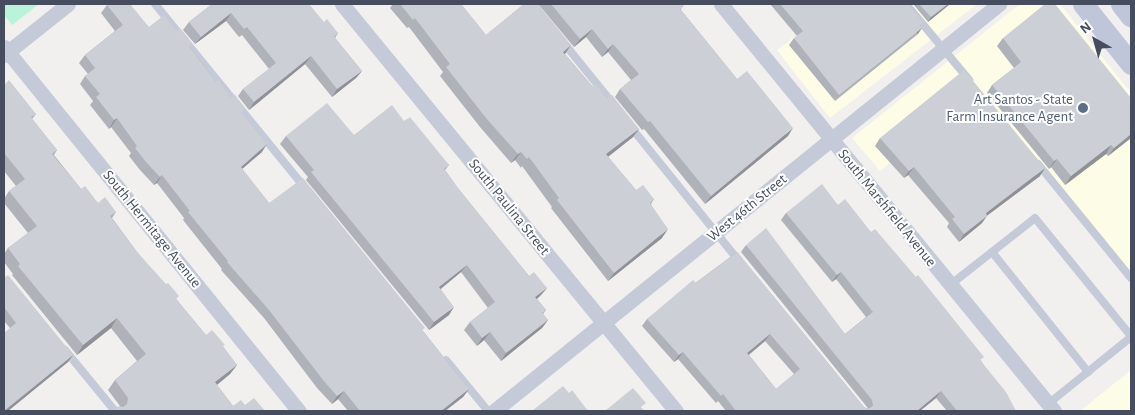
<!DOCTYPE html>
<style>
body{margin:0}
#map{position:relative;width:1135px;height:415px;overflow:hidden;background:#f2efef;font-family:"Alegreya Sans",sans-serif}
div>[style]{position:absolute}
.commercial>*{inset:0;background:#fdfce7}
.green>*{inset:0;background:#baf3dc}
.lane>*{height:8px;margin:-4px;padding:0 4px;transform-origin:4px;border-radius:4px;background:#c4cad8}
.street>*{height:15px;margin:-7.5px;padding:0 7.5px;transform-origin:7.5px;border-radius:7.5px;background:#c4cad8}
.secondary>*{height:21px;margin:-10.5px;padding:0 10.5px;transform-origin:10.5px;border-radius:10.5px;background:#c0c6d9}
.wall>*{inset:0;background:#b0b2b9}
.shaded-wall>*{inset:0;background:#909196;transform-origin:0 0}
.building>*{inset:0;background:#cdcfd7}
.dots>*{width:14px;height:14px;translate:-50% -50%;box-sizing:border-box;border:2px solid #fff;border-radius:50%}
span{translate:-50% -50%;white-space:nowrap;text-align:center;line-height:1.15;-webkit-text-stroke:4px #fff;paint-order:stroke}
.service-label{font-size:15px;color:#4e5e75}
.right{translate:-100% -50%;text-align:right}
.street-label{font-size:15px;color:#454d5e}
.frame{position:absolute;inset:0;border:5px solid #454d5e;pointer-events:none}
.north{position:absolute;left:1070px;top:15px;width:50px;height:50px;-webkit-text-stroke:4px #fff;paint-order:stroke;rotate:322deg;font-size:14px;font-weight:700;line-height:20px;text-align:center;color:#454d5e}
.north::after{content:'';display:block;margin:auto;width:18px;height:22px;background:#454d5e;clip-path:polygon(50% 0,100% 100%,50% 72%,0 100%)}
</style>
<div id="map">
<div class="commercial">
<i style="clip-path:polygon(837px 4px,977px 4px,830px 118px,777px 50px)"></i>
<i style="clip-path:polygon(1020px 4px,1060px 4px,1131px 93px,1131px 278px,993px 109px,946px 119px,880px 171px,852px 138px)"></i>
<i style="clip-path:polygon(1131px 370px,1131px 411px,1080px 411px)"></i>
</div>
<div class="green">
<i style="clip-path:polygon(4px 4px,39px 4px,12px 25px,4px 15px)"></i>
</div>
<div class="lane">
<i style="left:155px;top:4px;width:236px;rotate:50.8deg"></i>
<i style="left:906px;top:4px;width:99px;rotate:50.3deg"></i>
<i style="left:563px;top:42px;width:81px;rotate:51deg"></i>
<i style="left:630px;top:126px;width:174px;rotate:51.1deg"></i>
<i style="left:1038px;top:164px;width:147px;rotate:50.8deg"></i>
<i style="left:992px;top:252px;width:154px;rotate:51.3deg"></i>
<i style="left:950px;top:285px;width:108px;rotate:-38.2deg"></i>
<i style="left:1035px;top:218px;width:152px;rotate:50.9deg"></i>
<i style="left:65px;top:350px;width:79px;rotate:50.7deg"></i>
<i style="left:446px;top:360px;width:66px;rotate:50.5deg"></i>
<i style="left:1048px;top:404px;width:107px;rotate:-38.9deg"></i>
</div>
<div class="street">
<i style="left:342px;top:4px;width:527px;rotate:50.63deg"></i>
<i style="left:721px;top:4px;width:526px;rotate:50.71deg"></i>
<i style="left:4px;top:47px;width:469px;rotate:51deg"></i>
<i style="left:4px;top:55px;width:82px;rotate:-38.6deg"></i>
<i style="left:494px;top:411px;width:649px;rotate:-38.87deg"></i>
</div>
<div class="secondary">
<i style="left:1083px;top:4px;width:77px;rotate:51.3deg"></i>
<i style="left:1121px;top:4px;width:16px;rotate:52deg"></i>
</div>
<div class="wall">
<i style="clip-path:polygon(212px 4px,324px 22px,338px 33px,335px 38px,362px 71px,356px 78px,332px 97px,305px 64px,249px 110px,238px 96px,243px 89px,269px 69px,242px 35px,239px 37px,226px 21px,195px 44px,183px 30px,189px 22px)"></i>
<i style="clip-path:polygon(393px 4px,461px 4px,486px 35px,524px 4px,682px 4px,681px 10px,737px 79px,788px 136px,705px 204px,644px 129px,642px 130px,615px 97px,620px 89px,631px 80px,608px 52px,602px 57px,586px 37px,574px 47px,539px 5px,565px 54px,592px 86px,639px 129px,633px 137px,608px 157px,636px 190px,654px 199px,651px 204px,662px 238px,608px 281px,551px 208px,552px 207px,522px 166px,521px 168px,515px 160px,511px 163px,480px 127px,440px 76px,443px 72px,409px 27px,407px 28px,390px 8px)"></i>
<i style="clip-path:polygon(770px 4px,908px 4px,921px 26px,918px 34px,835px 101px,789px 45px,794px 38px,797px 36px)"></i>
<i style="clip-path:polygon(913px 4px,950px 4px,928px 22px)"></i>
<i style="clip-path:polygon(107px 5px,149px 27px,176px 31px,190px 47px,216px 82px,241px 114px,262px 152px,242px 169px,269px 203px,423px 331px,469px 389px,463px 397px,445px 411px,348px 411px,338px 399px,332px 404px,317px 388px,264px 318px,221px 270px,222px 269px,183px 220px,184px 218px,157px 183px,154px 185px,140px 170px,129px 156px,131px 153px,111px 127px,109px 129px,90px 105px,93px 101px,80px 84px,85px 76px,88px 74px,79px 63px,85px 55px,115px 31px,101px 13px)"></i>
<i style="clip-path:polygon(1003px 38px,1131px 98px,1131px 138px,1108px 156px,1106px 154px,1065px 185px,1051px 167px,1049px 169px,987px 93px,992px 85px,1014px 68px,997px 46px)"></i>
<i style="clip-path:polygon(4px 85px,36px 114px,32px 119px,57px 150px,54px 155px,81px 189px,98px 203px,116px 212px,112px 218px,137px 252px,206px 335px,223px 347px,237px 365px,230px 374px,217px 385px,233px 406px,245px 405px,265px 411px,112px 411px,120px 406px,108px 390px,115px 380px,137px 361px,111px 328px,77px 355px,12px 275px,13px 274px,4px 262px,4px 254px,8px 248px,28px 233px,4px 203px,4px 199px,9px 191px,16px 186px,4px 171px)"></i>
<i style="clip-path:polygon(404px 121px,449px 165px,445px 170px,457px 187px,529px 276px,547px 288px,541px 295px,537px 299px,546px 310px,543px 314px,548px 320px,542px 328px,501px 361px,484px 340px,477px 346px,464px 330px,470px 322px,488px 308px,461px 272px,441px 289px,449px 315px,429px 330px,306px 180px,308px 177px,280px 144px,286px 136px,354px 135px)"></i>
<i style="clip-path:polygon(880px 138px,1040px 176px,987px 215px,982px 223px,959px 242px,947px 227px,949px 223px,908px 175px,904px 178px,875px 146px)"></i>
<i style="clip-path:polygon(evenodd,838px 205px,871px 232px,981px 361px,1016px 411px,947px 411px,936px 398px,920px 411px,726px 411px,718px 401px,716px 403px,678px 359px,674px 362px,642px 326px,647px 319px,737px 252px,864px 407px,868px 409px,867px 407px,741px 252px,746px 245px,845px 334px,866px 317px,836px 279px,832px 282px,781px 220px,786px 213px,838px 205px,765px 341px,794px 374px,776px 389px,749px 355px,765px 341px)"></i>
<i style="clip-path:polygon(4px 278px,73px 355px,68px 362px,8px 411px,4px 411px,10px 328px,4px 321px)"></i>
</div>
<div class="shaded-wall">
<i style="clip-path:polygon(948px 4px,950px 4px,928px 22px,931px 17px)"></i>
<i style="clip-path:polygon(231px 13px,226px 21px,195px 44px,201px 37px)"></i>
<i style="left:922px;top:28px;width:7px;height:107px;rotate:124deg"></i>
<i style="clip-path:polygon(592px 29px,586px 37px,574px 47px,580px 39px)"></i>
<i style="clip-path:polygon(613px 44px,608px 52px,602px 57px,608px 49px)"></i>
<i style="clip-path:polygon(571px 45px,565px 54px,557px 61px,563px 52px)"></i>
<i style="clip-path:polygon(311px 56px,305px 64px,249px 110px,254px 102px)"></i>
<i style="clip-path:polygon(362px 71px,356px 78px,332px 97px,337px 89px)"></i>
<i style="clip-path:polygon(117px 118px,111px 127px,109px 129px,114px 120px)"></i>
<i style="clip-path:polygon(793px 128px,788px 136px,705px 204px,711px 196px)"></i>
<i style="clip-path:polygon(639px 129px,633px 137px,600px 163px,606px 154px)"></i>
<i style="clip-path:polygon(1131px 134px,1131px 138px,1108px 156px,1114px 148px)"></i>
<i style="clip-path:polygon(267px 144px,262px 152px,235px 175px,241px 167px)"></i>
<i style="clip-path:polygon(1111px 145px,1106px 154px,1065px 185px,1071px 176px)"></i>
<i style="clip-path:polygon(521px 152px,515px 160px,511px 163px,518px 154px)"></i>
<i style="clip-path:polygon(1057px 159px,1051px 167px,1049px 169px,1054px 161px)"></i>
<i style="clip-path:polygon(914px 167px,908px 175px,904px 178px,909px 171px)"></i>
<i style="clip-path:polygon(1045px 168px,1040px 176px,980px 221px,986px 213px)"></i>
<i style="clip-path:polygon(162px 175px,157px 183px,154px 185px,160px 177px)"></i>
<i style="clip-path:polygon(987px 216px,982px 223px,959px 242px,964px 234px)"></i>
<i style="clip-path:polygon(668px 229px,662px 238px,608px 281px,614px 273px)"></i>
<i style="clip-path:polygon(467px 265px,461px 272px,434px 294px,439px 287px)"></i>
<i style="clip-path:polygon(841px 272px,836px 279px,832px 282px,837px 275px)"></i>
<i style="clip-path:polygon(547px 288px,541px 295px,530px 305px,535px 297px)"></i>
<i style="clip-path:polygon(454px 307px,449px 315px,429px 330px,434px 322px)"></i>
<i style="clip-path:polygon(117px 318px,111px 328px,77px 355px,83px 345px)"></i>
<i style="clip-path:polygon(548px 320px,542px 328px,501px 361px,506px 353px)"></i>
<i style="clip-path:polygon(490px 332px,484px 340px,477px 346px,482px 338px)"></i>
<i style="clip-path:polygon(770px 334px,765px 341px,742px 360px,747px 353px)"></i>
<i style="clip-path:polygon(683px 352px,678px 359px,674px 362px,679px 355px)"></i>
<i style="clip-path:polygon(73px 355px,68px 362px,8px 411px,4px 411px)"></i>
<i style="clip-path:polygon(237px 365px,230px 374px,208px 392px,215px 382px)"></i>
<i style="clip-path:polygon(469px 389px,463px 397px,445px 411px,441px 411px)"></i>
<i style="clip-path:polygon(344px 391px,338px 399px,332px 404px,337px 396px)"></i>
<i style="clip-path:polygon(941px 391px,936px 398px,920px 411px,917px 411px)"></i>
</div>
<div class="building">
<i style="clip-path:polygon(108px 4px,130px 4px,149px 27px,164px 15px,176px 31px,180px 28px,192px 43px,189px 46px,216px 82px,218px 80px,231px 98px,235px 95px,245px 108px,241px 113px,267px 144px,241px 167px,269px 203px,303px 178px,425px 328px,422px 330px,469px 389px,441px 411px,360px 411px,344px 391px,337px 396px,323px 380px,269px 310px,227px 262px,228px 261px,188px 212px,190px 211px,162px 175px,160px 177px,146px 162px,135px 148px,137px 146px,117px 118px,114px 120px,96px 97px,100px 94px,85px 76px,95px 68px,85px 55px,123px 25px,107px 5px)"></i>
<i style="clip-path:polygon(212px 4px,309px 4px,324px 22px,327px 19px,338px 33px,334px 37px,362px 71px,337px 89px,311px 56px,254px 102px,243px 89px,276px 63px,247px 27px,244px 29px,231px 13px,201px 37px,189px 22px)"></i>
<i style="clip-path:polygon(400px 4px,461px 4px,486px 35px,524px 4px,538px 4px,571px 45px,563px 52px,592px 86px,595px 84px,607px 99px,612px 95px,639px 129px,606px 154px,636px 190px,643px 185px,654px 199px,650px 203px,668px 229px,614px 273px,557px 200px,559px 198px,529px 157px,527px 159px,521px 152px,518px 154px,486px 118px,446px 67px,450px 64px,415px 18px,413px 20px)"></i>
<i style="clip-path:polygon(551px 4px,682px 4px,684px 6px,680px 9px,737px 79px,747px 71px,793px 128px,711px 196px,650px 121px,648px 122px,620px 89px,639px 74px,613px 44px,608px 49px,592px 29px,580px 39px)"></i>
<i style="clip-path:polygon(780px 4px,908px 4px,923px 22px,920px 25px,922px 28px,839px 95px,794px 38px,803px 31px)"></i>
<i style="clip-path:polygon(919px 4px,948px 4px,931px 17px)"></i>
<i style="clip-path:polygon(1045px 4px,1055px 4px,1131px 98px,1131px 134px,1114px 148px,1111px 145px,1071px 176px,1057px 159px,1054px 161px,992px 85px,1021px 62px,1003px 38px)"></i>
<i style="clip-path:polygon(964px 70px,1045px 168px,986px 213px,987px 216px,964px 234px,952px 219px,955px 217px,914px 167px,909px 171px,880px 138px)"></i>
<i style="clip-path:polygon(9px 80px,36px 114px,31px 117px,57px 150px,52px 154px,81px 189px,85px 186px,98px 203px,105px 197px,116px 212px,110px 216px,137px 252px,166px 284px,168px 283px,179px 296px,176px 299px,206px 335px,212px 330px,225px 345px,223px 346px,237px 365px,215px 382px,233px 406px,241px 400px,245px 405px,254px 398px,265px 411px,112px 411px,119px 406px,123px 407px,127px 404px,128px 398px,115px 380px,146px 354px,117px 318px,83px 345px,18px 266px,20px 264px,8px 248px,37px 226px,9px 191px,25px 179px,4px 153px,4px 85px)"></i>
<i style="clip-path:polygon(327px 103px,354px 135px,392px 105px,404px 121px,410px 117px,449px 165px,444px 169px,457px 187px,529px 276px,534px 272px,547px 288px,535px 297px,546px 310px,542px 313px,548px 320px,506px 353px,490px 332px,482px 338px,470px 322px,495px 302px,467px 265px,439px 287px,454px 307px,434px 322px,311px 172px,314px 170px,286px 136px)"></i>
<i style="clip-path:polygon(evenodd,822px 184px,838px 205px,845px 199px,871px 232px,875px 229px,916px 277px,918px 275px,984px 357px,980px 360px,1006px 392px,1016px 411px,957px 411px,941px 391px,918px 410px,919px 411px,736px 411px,723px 394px,721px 396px,683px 352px,679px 355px,647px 319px,693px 280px,696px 283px,737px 252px,864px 407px,868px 409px,873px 406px,872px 400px,746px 245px,766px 228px,845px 334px,873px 312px,841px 272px,837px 275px,786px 213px,822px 184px,770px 334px,800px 369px,776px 389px,747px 353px,770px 334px)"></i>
<i style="clip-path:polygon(8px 275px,73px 355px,4px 411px,4px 333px,16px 323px,4px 307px,4px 278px)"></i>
<i style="clip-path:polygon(563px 386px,569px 393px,572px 390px,588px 411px,532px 411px)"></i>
<i style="clip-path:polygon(633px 388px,646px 403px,641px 407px,644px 411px,605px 411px)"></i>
</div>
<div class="dots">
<i style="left:1083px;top:108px;background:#5c6f8a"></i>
</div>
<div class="service-label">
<span class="right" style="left:1073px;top:108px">Art Santos - State<br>Farm Insurance Agent</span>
</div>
<div class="street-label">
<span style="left:509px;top:207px;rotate:51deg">South Paulina Street</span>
<span style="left:747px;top:208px;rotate:-39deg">West 46th Street</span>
<span style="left:887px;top:208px;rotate:51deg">South Marshfield Avenue</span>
<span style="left:152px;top:229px;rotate:51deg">South Hermitage Avenue</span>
</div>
<div class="frame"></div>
<div class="north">N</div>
</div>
